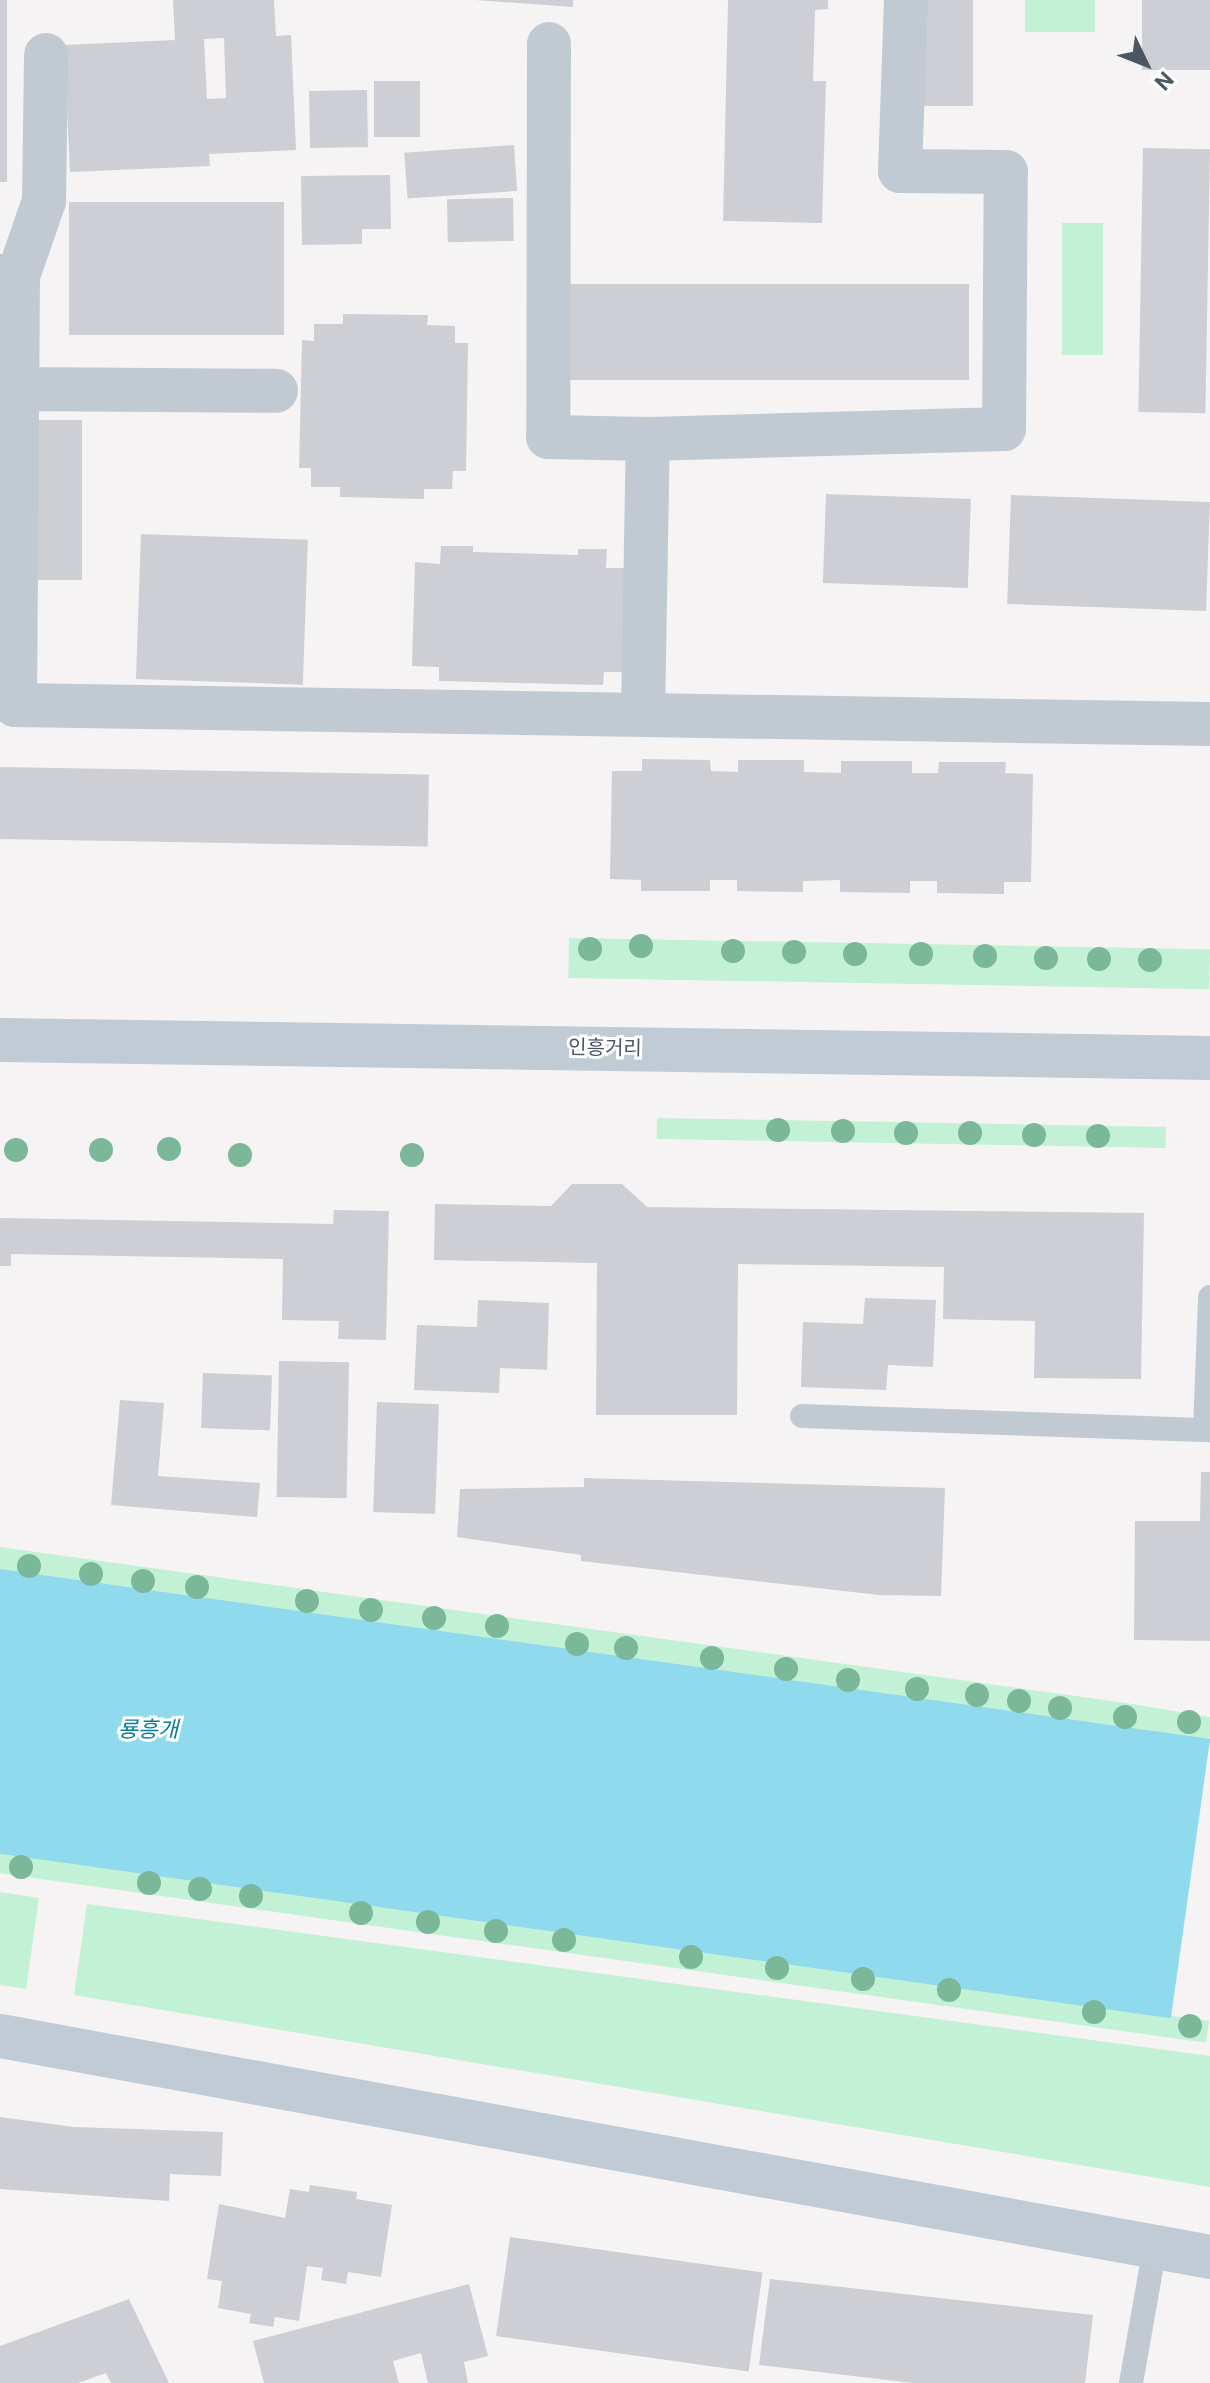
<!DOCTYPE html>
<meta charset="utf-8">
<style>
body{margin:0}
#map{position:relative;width:1210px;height:2383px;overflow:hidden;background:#f5f3f3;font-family:Roboto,"Noto Sans KR",sans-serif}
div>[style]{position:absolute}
.green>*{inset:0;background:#c3f1d5;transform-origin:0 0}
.water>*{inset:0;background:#90daee;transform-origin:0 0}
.building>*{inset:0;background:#cdcfd5;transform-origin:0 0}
.lane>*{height:24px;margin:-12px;padding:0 12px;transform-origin:12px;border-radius:12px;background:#c1cad2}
.street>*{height:44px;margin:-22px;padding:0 22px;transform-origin:22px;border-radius:22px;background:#c1cad2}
.secondary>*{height:44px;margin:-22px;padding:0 22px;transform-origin:22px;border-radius:22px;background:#c1cbd6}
.trees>*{width:24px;height:24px;margin:-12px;border-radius:50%;background:#7bb799}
span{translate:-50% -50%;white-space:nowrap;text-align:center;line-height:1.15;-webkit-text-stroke:6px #fff;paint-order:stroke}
.street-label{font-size:20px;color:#4a5661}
.water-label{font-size:22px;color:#0c7c9b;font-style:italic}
.north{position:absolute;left:1106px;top:24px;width:80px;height:80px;-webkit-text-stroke:6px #fff;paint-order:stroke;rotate:133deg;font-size:22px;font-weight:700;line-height:32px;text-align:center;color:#4a5661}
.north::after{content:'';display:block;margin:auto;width:28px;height:36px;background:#4a5661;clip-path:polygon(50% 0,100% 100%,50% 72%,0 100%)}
</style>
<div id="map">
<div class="green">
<i style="left:1025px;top:0;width:70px;height:32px"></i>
<i style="left:1062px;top:223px;width:41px;height:132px"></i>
<i style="left:569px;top:938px;width:641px;height:40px;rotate:1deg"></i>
<i style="left:657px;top:1118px;width:509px;height:21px;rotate:1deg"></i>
<i style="clip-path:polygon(0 1547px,1126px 1703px,1210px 1717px,1210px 1741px,0 1569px)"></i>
<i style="left:0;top:1851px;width:1221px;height:22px;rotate:8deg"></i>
<i style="clip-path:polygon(0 1892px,39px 1898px,26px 1989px,0 1985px)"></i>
<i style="clip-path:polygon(87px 1904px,1210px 2056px,1210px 2187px,74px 1995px)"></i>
</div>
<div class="water">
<i style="left:0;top:1569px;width:1222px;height:282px;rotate:8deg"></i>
</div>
<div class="building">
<i style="left:0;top:0;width:7px;height:182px"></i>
<i style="clip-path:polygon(evenodd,173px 0,274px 0,276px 36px,291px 35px,296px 150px,209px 154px,210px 166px,70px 172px,64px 45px,175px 40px,173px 0,224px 38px,226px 98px,207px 99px,204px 39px,224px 38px)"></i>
<i style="clip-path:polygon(475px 0,573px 0,573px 7px)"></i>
<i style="clip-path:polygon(728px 0,828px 0,828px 9px,815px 10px,813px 81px,826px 81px,822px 223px,723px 221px)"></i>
<i style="left:916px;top:0;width:57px;height:106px"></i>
<i style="left:1142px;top:0;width:68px;height:70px"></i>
<i style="left:374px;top:81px;width:46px;height:56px"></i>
<i style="left:367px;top:90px;width:57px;height:58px;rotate:89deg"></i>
<i style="left:514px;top:145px;width:46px;height:110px;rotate:86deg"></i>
<i style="left:1143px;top:148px;width:67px;height:264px;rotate:1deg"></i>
<i style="clip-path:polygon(390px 175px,391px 229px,362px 229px,362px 244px,302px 245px,301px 176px)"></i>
<i style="left:513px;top:198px;width:43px;height:66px;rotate:89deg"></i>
<i style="left:284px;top:202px;width:133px;height:215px;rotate:90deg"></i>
<i style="left:563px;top:284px;width:406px;height:96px"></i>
<i style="clip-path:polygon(343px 314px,428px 315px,427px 325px,455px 326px,455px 343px,468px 343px,466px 471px,453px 471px,452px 489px,424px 489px,424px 499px,340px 497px,340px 487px,311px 487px,311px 468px,299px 468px,302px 340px,314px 341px,314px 324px,343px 324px)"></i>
<i style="left:28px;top:420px;width:54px;height:160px"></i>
<i style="left:826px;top:494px;width:145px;height:89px;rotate:2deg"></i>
<i style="left:1011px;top:495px;width:199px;height:109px;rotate:2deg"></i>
<i style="left:141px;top:534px;width:167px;height:145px;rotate:2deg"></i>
<i style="clip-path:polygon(441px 546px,473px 546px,473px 552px,578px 555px,578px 549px,607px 549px,606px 568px,632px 568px,629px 672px,604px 672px,603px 685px,439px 681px,439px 667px,412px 666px,415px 562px,440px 564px)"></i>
<i style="clip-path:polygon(642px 759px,710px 760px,711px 771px,738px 772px,738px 760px,804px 760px,804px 772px,841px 773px,841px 761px,912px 761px,912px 773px,938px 773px,939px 762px,1006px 762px,1005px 773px,1033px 774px,1031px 882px,1004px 882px,1004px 894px,937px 893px,937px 881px,910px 881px,910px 893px,840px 892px,840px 880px,803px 881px,803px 892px,737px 891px,737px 880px,710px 880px,710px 891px,641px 891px,641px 880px,610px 879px,612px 771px,642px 771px)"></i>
<i style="left:0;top:767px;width:429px;height:72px;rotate:1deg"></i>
<i style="clip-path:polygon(572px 1184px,622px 1184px,647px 1207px,1144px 1213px,1141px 1379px,1034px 1378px,1035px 1321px,943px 1319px,944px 1267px,738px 1264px,737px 1415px,596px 1415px,597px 1263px,434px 1260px,435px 1204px,551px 1206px)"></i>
<i style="clip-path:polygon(334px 1210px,389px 1211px,386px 1340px,338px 1339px,339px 1321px,282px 1320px,283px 1259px,11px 1254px,11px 1266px,0 1266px,0 1218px,333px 1224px)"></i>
<i style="clip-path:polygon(865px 1298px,936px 1300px,933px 1367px,888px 1365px,886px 1390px,801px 1387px,803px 1322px,863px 1324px)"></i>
<i style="clip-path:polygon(478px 1300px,549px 1303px,547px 1370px,500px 1368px,499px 1393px,414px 1390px,417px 1325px,477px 1327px)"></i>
<i style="left:279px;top:1361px;width:70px;height:136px;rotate:1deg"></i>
<i style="left:203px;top:1373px;width:69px;height:55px;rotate:2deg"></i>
<i style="clip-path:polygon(120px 1400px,164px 1403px,158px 1476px,260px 1483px,257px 1517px,111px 1505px)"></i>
<i style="left:377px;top:1402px;width:62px;height:110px;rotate:2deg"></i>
<i style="clip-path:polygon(1201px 1472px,1210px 1472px,1210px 1641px,1134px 1640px,1135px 1521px,1200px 1521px)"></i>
<i style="clip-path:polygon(584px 1478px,945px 1488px,941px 1596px,879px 1595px,581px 1561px,581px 1555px,457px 1537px,460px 1489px,584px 1487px)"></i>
<i style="clip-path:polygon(0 2117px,74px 2127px,223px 2132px,221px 2176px,170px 2174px,169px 2201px,0 2189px)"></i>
<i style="clip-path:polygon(310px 2185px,357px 2192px,356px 2199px,392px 2205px,381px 2277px,348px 2272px,346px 2284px,321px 2280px,323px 2268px,307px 2266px,299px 2321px,275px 2317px,273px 2327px,249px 2323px,251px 2314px,218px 2308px,222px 2281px,207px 2279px,219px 2204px,285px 2218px,290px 2189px,309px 2192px)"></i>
<i style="left:510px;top:2237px;width:255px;height:100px;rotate:8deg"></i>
<i style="clip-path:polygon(770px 2279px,1093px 2315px,1085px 2383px,913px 2383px,759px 2365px)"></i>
<i style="clip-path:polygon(469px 2284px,488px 2356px,464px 2362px,468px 2383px,428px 2383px,421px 2353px,393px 2361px,399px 2383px,264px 2383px,253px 2341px)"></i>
<i style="clip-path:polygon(129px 2299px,169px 2383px,111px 2383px,106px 2373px,78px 2383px,0 2383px,0 2346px)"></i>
</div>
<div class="lane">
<i style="left:802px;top:1416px;width:408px;rotate:2deg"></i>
<i style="left:1205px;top:1430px;width:133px;rotate:-87.8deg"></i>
<i style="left:1131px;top:2383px;width:138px;rotate:-80deg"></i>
</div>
<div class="street">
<i style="left:549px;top:44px;width:393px;rotate:90.1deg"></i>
<i style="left:548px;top:437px;width:100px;rotate:1.1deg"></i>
<i style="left:648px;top:439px;width:356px;rotate:-1.6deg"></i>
<i style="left:1004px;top:429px;width:257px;rotate:-89.6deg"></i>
<i style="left:1006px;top:172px;width:106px;rotate:-179.5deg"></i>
<i style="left:900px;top:171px;width:171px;rotate:-88deg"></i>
<i style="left:0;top:276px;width:18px"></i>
<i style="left:18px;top:276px;width:429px;rotate:90.4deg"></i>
<i style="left:15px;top:705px;width:1195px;rotate:0.91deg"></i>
<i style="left:18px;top:276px;width:79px;rotate:-70.9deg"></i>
<i style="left:44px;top:201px;width:146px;rotate:-89.2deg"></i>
<i style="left:17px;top:389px;width:259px;rotate:0.4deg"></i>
<i style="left:643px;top:715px;width:276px;rotate:-89deg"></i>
</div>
<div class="secondary">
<i style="left:0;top:1040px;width:1210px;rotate:0.85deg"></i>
<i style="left:0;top:2036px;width:1230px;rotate:10.35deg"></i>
</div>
<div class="trees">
<i style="left:641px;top:946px"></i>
<i style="left:590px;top:949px"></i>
<i style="left:733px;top:951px"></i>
<i style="left:794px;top:952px"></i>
<i style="left:855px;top:954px"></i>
<i style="left:921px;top:954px"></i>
<i style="left:985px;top:956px"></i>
<i style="left:1046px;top:958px"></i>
<i style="left:1099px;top:959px"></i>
<i style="left:1150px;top:960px"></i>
<i style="left:778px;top:1130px"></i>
<i style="left:843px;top:1131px"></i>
<i style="left:906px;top:1133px"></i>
<i style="left:970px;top:1133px"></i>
<i style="left:1034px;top:1135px"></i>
<i style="left:1098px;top:1136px"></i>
<i style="left:169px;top:1149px"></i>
<i style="left:16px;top:1150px"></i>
<i style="left:101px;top:1150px"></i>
<i style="left:240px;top:1155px"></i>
<i style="left:412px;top:1155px"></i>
<i style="left:29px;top:1566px"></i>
<i style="left:91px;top:1574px"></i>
<i style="left:143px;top:1581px"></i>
<i style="left:197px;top:1587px"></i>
<i style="left:307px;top:1601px"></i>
<i style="left:371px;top:1610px"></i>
<i style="left:434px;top:1618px"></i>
<i style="left:497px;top:1626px"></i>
<i style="left:577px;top:1644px"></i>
<i style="left:626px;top:1648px"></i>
<i style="left:712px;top:1658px"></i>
<i style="left:786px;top:1669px"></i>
<i style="left:848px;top:1680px"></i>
<i style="left:917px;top:1689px"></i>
<i style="left:977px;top:1695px"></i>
<i style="left:1019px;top:1701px"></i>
<i style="left:1060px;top:1708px"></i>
<i style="left:1125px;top:1717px"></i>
<i style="left:1189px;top:1722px"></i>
<i style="left:21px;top:1867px"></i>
<i style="left:149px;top:1883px"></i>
<i style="left:200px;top:1889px"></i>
<i style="left:251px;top:1896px"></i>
<i style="left:361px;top:1913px"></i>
<i style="left:428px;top:1922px"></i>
<i style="left:496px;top:1931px"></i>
<i style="left:564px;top:1940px"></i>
<i style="left:691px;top:1957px"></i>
<i style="left:777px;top:1968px"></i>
<i style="left:863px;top:1979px"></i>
<i style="left:949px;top:1990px"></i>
<i style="left:1094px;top:2012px"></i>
<i style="left:1190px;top:2026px"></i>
</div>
<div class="street-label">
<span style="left:605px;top:1048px;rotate:1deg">인흥거리</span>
</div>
<div class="water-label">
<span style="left:148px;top:1730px">룡흥개</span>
</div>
<div class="north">N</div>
</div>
